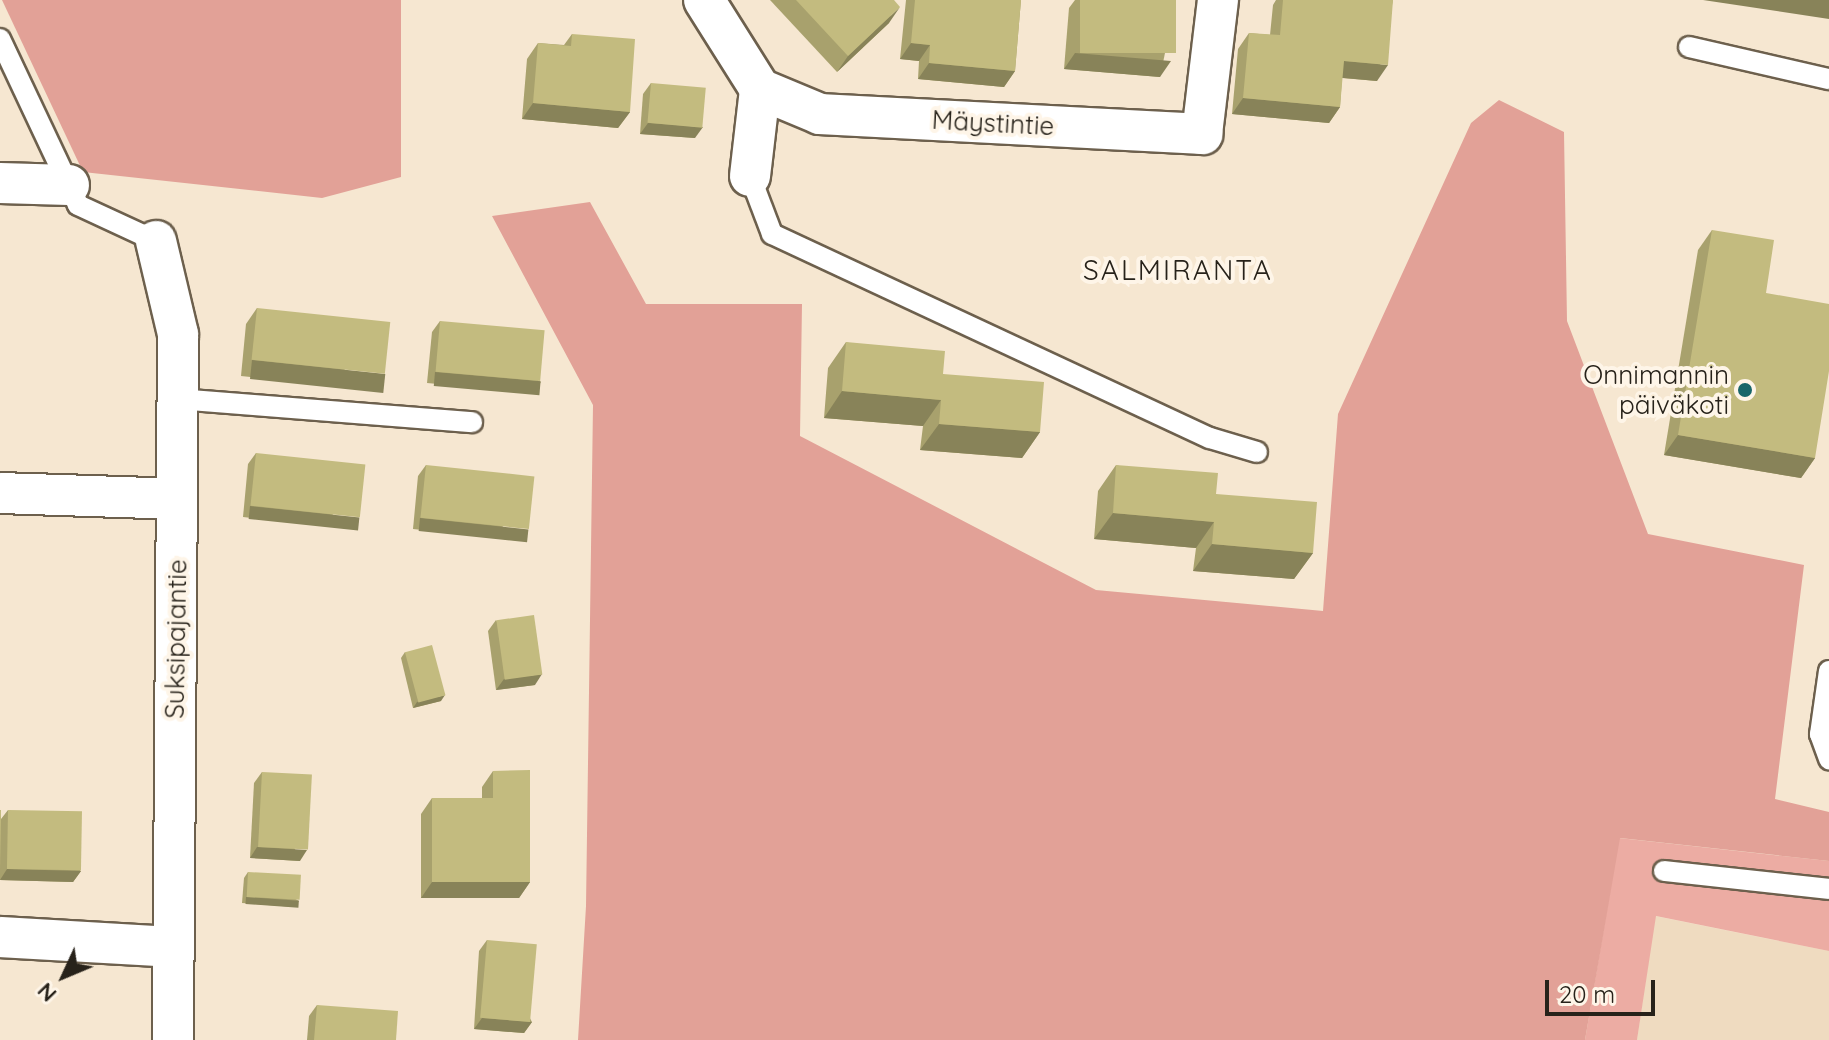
<!DOCTYPE html>
<meta charset="utf-8">
<style>
body{margin:0}
#map{position:relative;width:1829px;height:1040px;overflow:hidden;background:#f6e7d1;font-family:Quicksand,sans-serif}
div>[style]{position:absolute}
.built>*{inset:0;background:#efdbc0}
.green>*{inset:0;background:#ecaca3}
.forest>*{inset:0;background:#e2a197}
.roads{filter:drop-shadow(2px 0 #6d604d) drop-shadow(-2px 0 #6d604d) drop-shadow(0 2px #6d604d) drop-shadow(0 -2px #6d604d)}
.lane>*{height:20px;margin:-10px;padding:0 10px;transform-origin:10px;border-radius:10px;background:#fff}
.street>*{height:40px;margin:-20px;padding:0 20px;transform-origin:20px;border-radius:20px;background:#fff}
.wall>*{inset:0;background:#a8a16d}
.shaded-wall>*{inset:0;background:#888359;transform-origin:0 0}
.building>*{inset:0;background:#c3bb7f;transform-origin:0 0}
.dots>*{width:22px;height:22px;translate:-50% -50%;box-sizing:border-box;border:4px solid #fef5e8;border-radius:50%}
span{translate:-50% -50%;white-space:nowrap;text-align:center;line-height:1.15;-webkit-text-stroke:8px #fef5e8;paint-order:stroke}
.street-label{font-size:26px;color:#27221a}
.poi-label{font-size:26px;color:#27221a}
.right{translate:-100% -50%;text-align:right}
.neighbourhood-label{font-size:28px;color:#27221a;letter-spacing:2px}
.north{position:absolute;left:24px;top:936px;width:80px;height:80px;-webkit-text-stroke:6px #fef5e8;paint-order:stroke;rotate:226deg;font-size:22px;font-weight:700;line-height:32px;text-align:center;color:#27221a}
.north::after{content:'';display:block;margin:auto;width:28px;height:36px;background:#27221a;clip-path:polygon(50% 0,100% 100%,50% 72%,0 100%)}
.scale{position:absolute;left:1545px;top:980px;width:110px;height:36px;box-sizing:border-box;border:4px solid #27221a;border-top:0;padding-left:10px;font-size:24px;line-height:28px;white-space:nowrap;color:#27221a;-webkit-text-stroke:6px #fef5e8;paint-order:stroke}
</style>
<div id="map">
<div class="built">
<i style="clip-path:polygon(1655px 916px,1829px 951px,1829px 1040px,1637px 1040px)"></i>
</div>
<div class="green">
<i style="clip-path:polygon(1619px 838px,1829px 861px,1829px 951px,1656px 916px,1637px 1040px,1585px 1040px)"></i>
</div>
<div class="forest">
<i style="clip-path:polygon(2px 0,401px 0,401px 177px,322px 198px,83px 172px)"></i>
<i style="clip-path:polygon(1499px 100px,1564px 132px,1567px 321px,1648px 534px,1804px 565px,1775px 799px,1829px 812px,1829px 861px,1620px 838px,1585px 1040px,578px 1040px,586px 906px,593px 405px,492px 216px,590px 202px,646px 304px,802px 304px,800px 436px,1096px 590px,1323px 611px,1338px 414px,1471px 123px)"></i>
</div>
<div class="roads">
<div class="lane">
<i style="left:0;top:39px;width:183px;rotate:64.8deg"></i>
<i style="left:78px;top:205px;width:86px;rotate:24.8deg"></i>
<i style="left:1689px;top:47px;width:144px;rotate:12.9deg"></i>
<i style="left:750px;top:176px;width:62px;rotate:69.2deg"></i>
<i style="left:772px;top:234px;width:483px;rotate:25deg"></i>
<i style="left:1210px;top:438px;width:49px;rotate:16.6deg"></i>
<i style="left:178px;top:399px;width:295px;rotate:4.5deg"></i>
<i style="left:1829px;top:671px;width:64px;rotate:98.1deg"></i>
<i style="left:1820px;top:734px;width:27px;rotate:70deg"></i>
<i style="left:1664px;top:871px;width:166px;rotate:6.2deg"></i>
</div>
<div class="street">
<i style="left:704px;top:0;width:105px;rotate:57.8deg"></i>
<i style="left:760px;top:89px;width:65px;rotate:22.6deg"></i>
<i style="left:820px;top:114px;width:383px;rotate:3deg"></i>
<i style="left:1202px;top:134px;width:135px;rotate:-83.2deg"></i>
<i style="left:750px;top:176px;width:88px;rotate:-83.4deg"></i>
<i style="left:0;top:183px;width:69px;rotate:1.7deg"></i>
<i style="left:156px;top:241px;width:96px;rotate:76.7deg"></i>
<i style="left:178px;top:334px;width:706px;rotate:90.41deg"></i>
<i style="left:0;top:493px;width:177px;rotate:1.9deg"></i>
<i style="left:0;top:937px;width:173px;rotate:3.3deg"></i>
</div>
</div>
<div class="wall">
<i style="clip-path:polygon(770px 0,894px 0,889px 23px,837px 72px)"></i>
<i style="clip-path:polygon(906px 0,1021px 0,1015px 71px,1004px 87px,918px 79px,919px 61px,900px 59px)"></i>
<i style="clip-path:polygon(1075px 0,1176px 0,1160px 77px,1064px 69px,1069px 8px)"></i>
<i style="clip-path:polygon(1276px 0,1393px 0,1377px 81px,1342px 78px,1340px 107px,1329px 123px,1232px 114px,1238px 49px,1249px 33px,1270px 35px,1273px 5px)"></i>
<i style="clip-path:polygon(572px 34px,630px 112px,618px 128px,522px 119px,527px 59px,538px 43px,564px 45px)"></i>
<i style="clip-path:polygon(651px 83px,695px 138px,640px 134px,643px 94px)"></i>
<i style="clip-path:polygon(1712px 230px,1766px 293px,1815px 458px,1801px 478px,1664px 455px,1698px 250px)"></i>
<i style="clip-path:polygon(257px 308px,374px 390px,241px 376px,246px 324px)"></i>
<i style="clip-path:polygon(440px 321px,541px 382px,533px 393px,427px 383px,432px 332px)"></i>
<i style="clip-path:polygon(846px 342px,943px 374px,1040px 432px,1022px 458px,920px 450px,923px 426px,824px 418px,828px 368px)"></i>
<i style="clip-path:polygon(256px 453px,351px 529px,243px 517px,248px 464px)"></i>
<i style="clip-path:polygon(426px 465px,521px 541px,413px 529px,418px 476px)"></i>
<i style="clip-path:polygon(1116px 465px,1216px 494px,1313px 553px,1294px 579px,1193px 571px,1196px 548px,1094px 539px,1098px 491px)"></i>
<i style="clip-path:polygon(496px 620px,535px 685px,496px 690px,488px 631px)"></i>
<i style="clip-path:polygon(405px 652px,441px 701px,413px 708px,401px 658px)"></i>
<i style="clip-path:polygon(493px 771px,530px 882px,519px 898px,421px 898px,421px 814px,432px 798px,482px 798px,482px 787px)"></i>
<i style="clip-path:polygon(262px 772px,300px 861px,250px 858px,254px 783px)"></i>
<i style="clip-path:polygon(0 810px,1px 819px,8px 810px,81px 871px,73px 882px,0 880px)"></i>
<i style="clip-path:polygon(248px 872px,299px 901px,295px 907px,242px 903px,244px 878px)"></i>
<i style="clip-path:polygon(487px 940px,532px 1022px,524px 1033px,474px 1029px,479px 951px)"></i>
<i style="clip-path:polygon(317px 1005px,396px 1040px,307px 1040px,309px 1016px)"></i>
</div>
<div class="shaded-wall">
<i style="clip-path:polygon(1703px 0,1829px 0,1829px 19px)"></i>
<i style="clip-path:polygon(900px 7px,889px 23px,837px 72px,848px 56px)"></i>
<i style="clip-path:polygon(911px 43px,930px 45px,919px 61px,900px 59px)"></i>
<i style="clip-path:polygon(1075px 53px,1171px 61px,1160px 77px,1064px 69px)"></i>
<i style="clip-path:polygon(1344px 61px,1388px 65px,1377px 81px,1333px 77px)"></i>
<i style="clip-path:polygon(929px 63px,1015px 71px,1004px 87px,918px 79px)"></i>
<i style="clip-path:polygon(1243px 98px,1340px 107px,1329px 123px,1232px 114px)"></i>
<i style="clip-path:polygon(533px 103px,630px 112px,618px 128px,522px 119px)"></i>
<i style="clip-path:polygon(648px 123px,703px 127px,695px 138px,640px 134px)"></i>
<i style="left:252px;top:360px;width:134px;height:19px;rotate:6deg"></i>
<i style="left:435px;top:372px;width:106px;height:14px;rotate:5deg"></i>
<i style="clip-path:polygon(842px 391px,941px 400px,923px 426px,824px 418px)"></i>
<i style="clip-path:polygon(939px 424px,1040px 432px,1022px 458px,920px 450px)"></i>
<i style="clip-path:polygon(1678px 435px,1815px 458px,1801px 478px,1664px 455px)"></i>
<i style="left:250px;top:506px;width:110px;height:13px;rotate:6deg"></i>
<i style="clip-path:polygon(1113px 513px,1214px 522px,1196px 548px,1094px 539px)"></i>
<i style="left:420px;top:518px;width:109px;height:13px;rotate:6deg"></i>
<i style="clip-path:polygon(1212px 544px,1313px 553px,1294px 579px,1193px 571px)"></i>
<i style="clip-path:polygon(542px 674px,535px 685px,496px 690px,504px 679px)"></i>
<i style="clip-path:polygon(445px 695px,441px 701px,413px 708px,417px 702px)"></i>
<i style="clip-path:polygon(257px 847px,307px 850px,300px 861px,250px 858px)"></i>
<i style="clip-path:polygon(7px 869px,81px 871px,73px 882px,0 880px)"></i>
<i style="clip-path:polygon(432px 882px,530px 882px,519px 898px,421px 898px)"></i>
<i style="left:246px;top:897px;width:53px;height:7px;rotate:4deg"></i>
<i style="clip-path:polygon(482px 1018px,532px 1022px,524px 1033px,474px 1029px)"></i>
</div>
<div class="building">
<i style="clip-path:polygon(796px 0,894px 0,900px 7px,848px 56px)"></i>
<i style="clip-path:polygon(915px 0,1021px 0,1015px 71px,929px 63px,930px 45px,911px 43px)"></i>
<i style="left:1080px;top:0;width:96px;height:53px"></i>
<i style="clip-path:polygon(1283px 0,1393px 0,1388px 65px,1344px 61px,1340px 107px,1243px 98px,1249px 33px,1280px 35px)"></i>
<i style="clip-path:polygon(572px 34px,635px 39px,630px 112px,533px 103px,538px 43px,571px 46px)"></i>
<i style="left:651px;top:83px;width:55px;height:40px;rotate:5deg"></i>
<i style="clip-path:polygon(1712px 230px,1774px 240px,1766px 293px,1829px 304px,1829px 371px,1815px 458px,1678px 435px)"></i>
<i style="left:257px;top:308px;width:134px;height:52px;rotate:6deg"></i>
<i style="left:440px;top:321px;width:105px;height:51px;rotate:5deg"></i>
<i style="clip-path:polygon(846px 342px,945px 351px,943px 374px,1044px 382px,1040px 432px,939px 424px,941px 400px,842px 391px)"></i>
<i style="left:256px;top:453px;width:110px;height:53px;rotate:6deg"></i>
<i style="left:426px;top:465px;width:109px;height:53px;rotate:6deg"></i>
<i style="clip-path:polygon(1116px 465px,1218px 473px,1216px 494px,1317px 502px,1313px 553px,1212px 544px,1214px 522px,1113px 513px)"></i>
<i style="left:534px;top:615px;width:60px;height:38px;rotate:82deg"></i>
<i style="left:432px;top:645px;width:52px;height:28px;rotate:75deg"></i>
<i style="clip-path:polygon(530px 770px,530px 882px,432px 882px,432px 798px,493px 798px,493px 771px)"></i>
<i style="left:262px;top:772px;width:50px;height:75px;rotate:3deg"></i>
<i style="clip-path:polygon(0 810px,1px 810px,0 870px)"></i>
<i style="left:8px;top:810px;width:74px;height:59px;rotate:1deg"></i>
<i style="left:248px;top:872px;width:53px;height:25px;rotate:3deg"></i>
<i style="left:487px;top:940px;width:50px;height:78px;rotate:5deg"></i>
<i style="clip-path:polygon(317px 1005px,398px 1011px,396px 1040px,314px 1040px)"></i>
</div>
<div class="dots">
<i style="left:1745px;top:390px;background:#186669"></i>
</div>
<div class="street-label">
<span style="left:993px;top:123px;rotate:3deg">Mäystintie</span>
<span style="left:176px;top:639px;rotate:-89deg">Suksipajantie</span>
</div>
<div class="poi-label">
<span class="right" style="left:1729px;top:390px">Onnimannin<br>päiväkoti</span>
</div>
<div class="neighbourhood-label">
<span style="left:1178px;top:270px">SALMIRANTA</span>
</div>
<div class="north">N</div>
<div class="scale">20 m</div>
</div>
